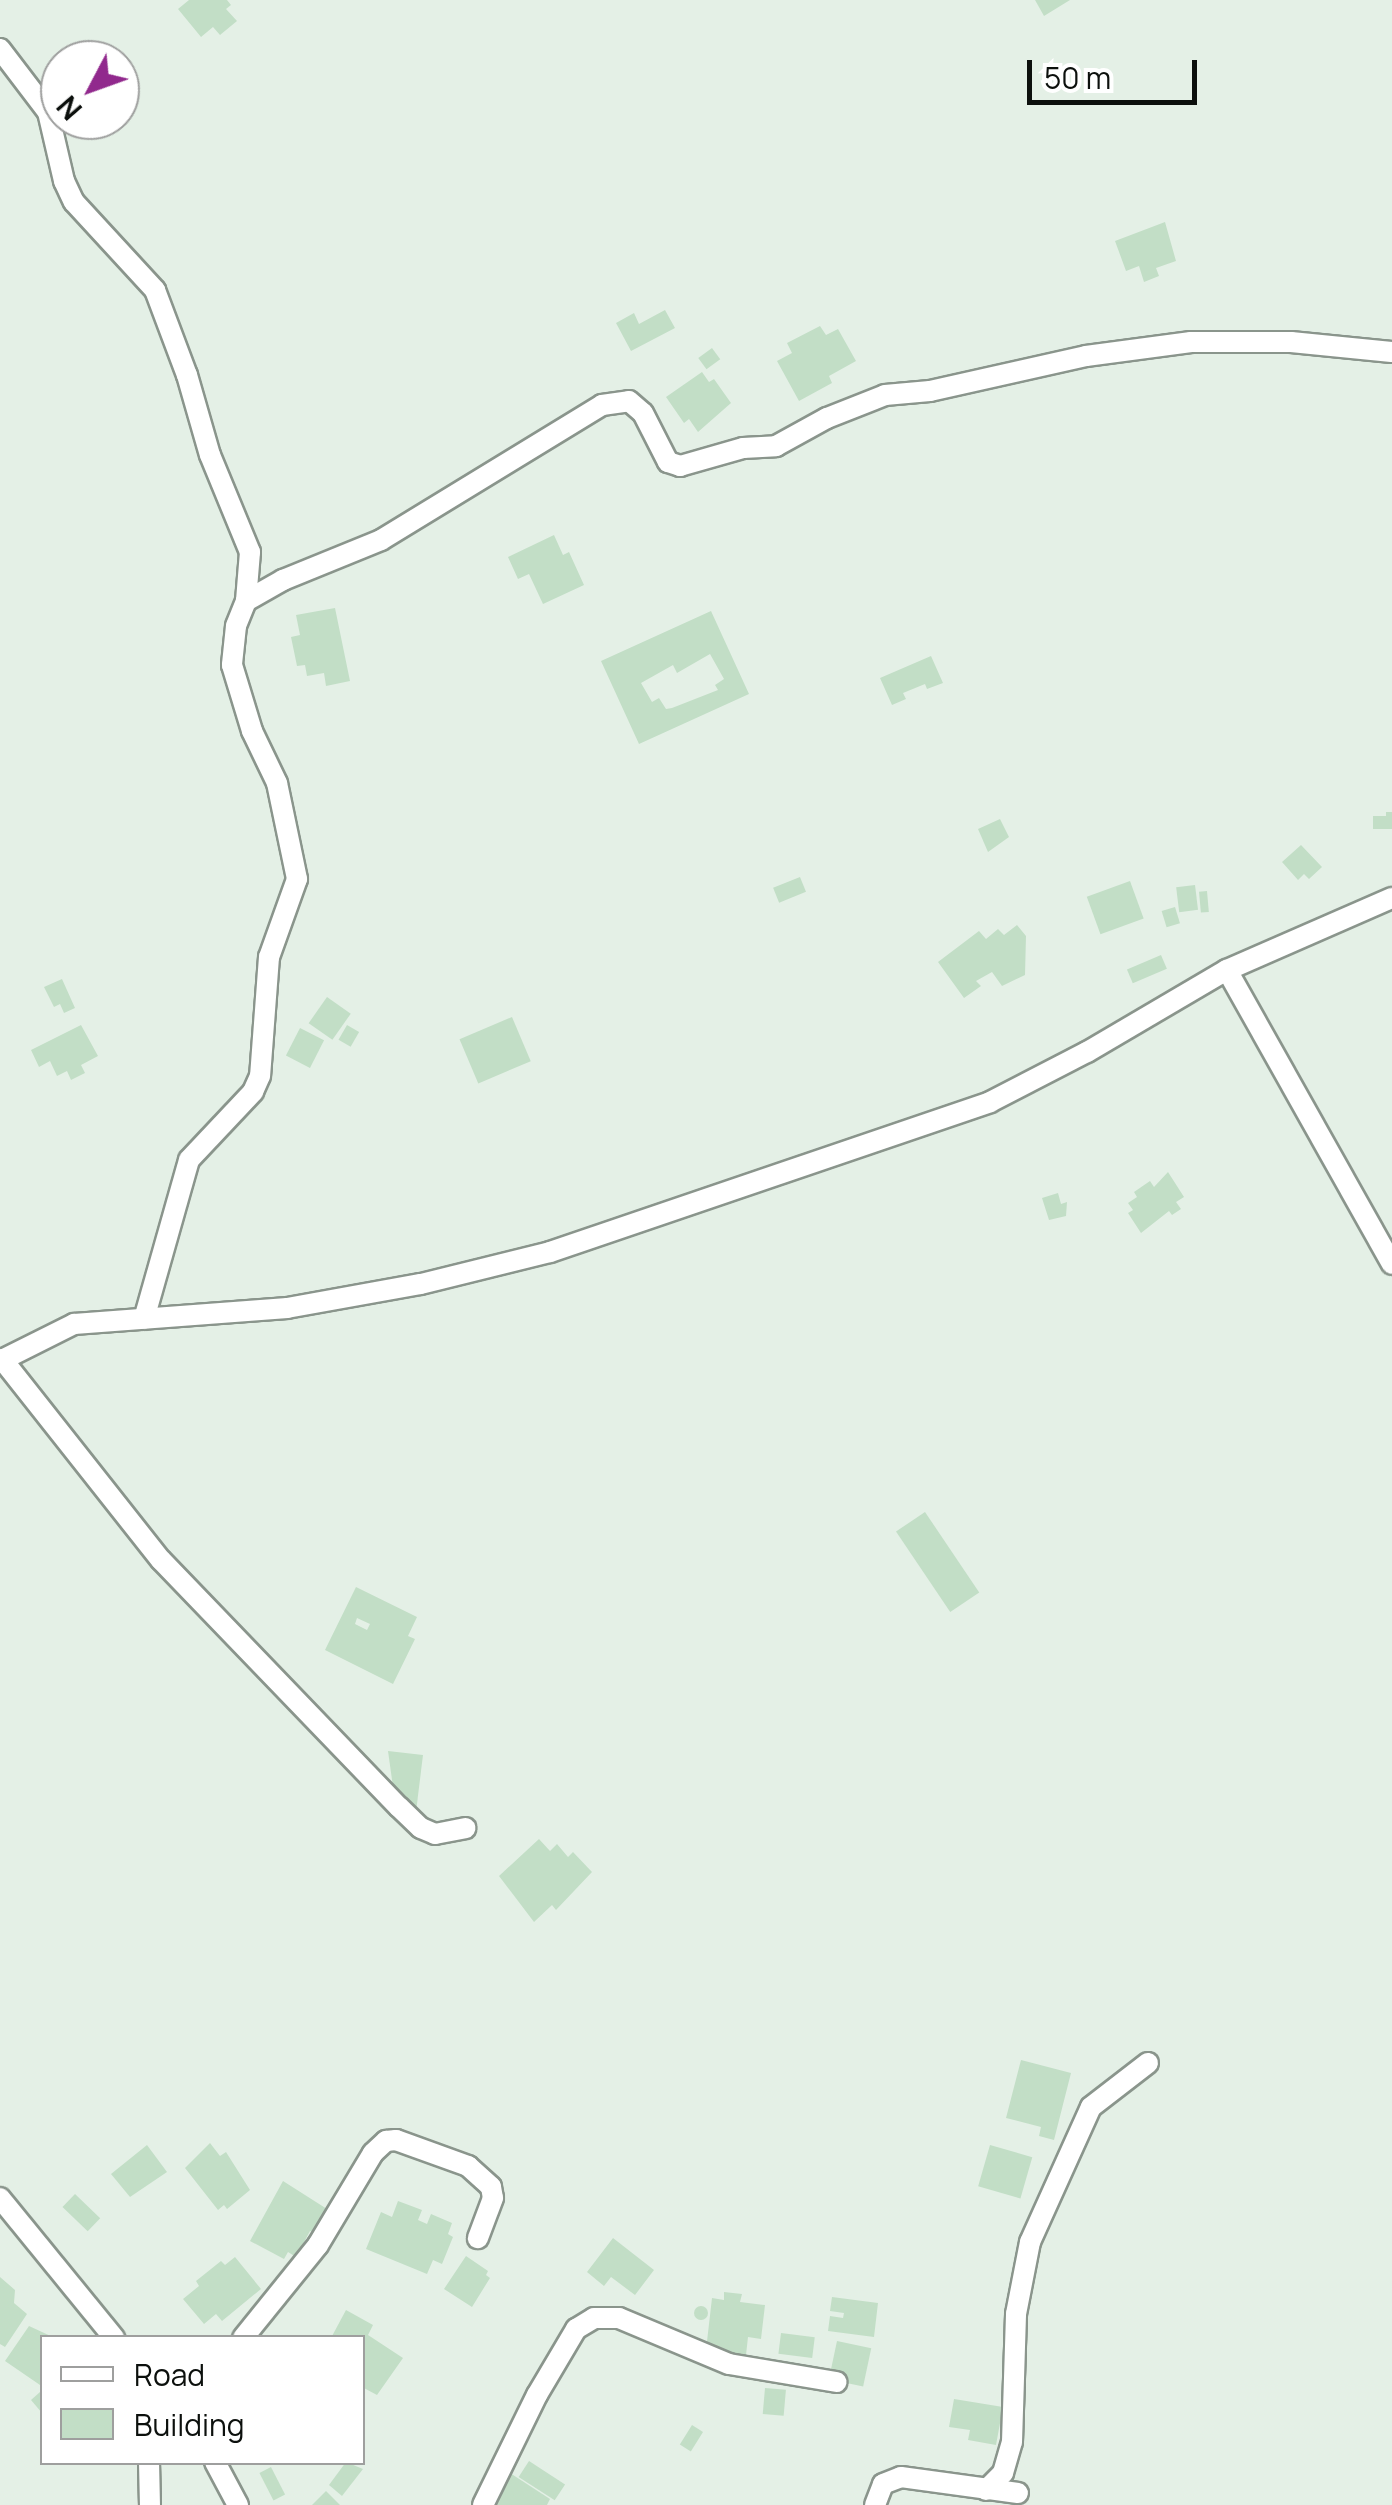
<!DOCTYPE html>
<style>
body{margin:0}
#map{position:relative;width:1392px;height:2505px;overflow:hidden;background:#e4f0e6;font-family:Manrope,sans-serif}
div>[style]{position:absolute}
.building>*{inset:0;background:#c2dec6;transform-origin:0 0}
.round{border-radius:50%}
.roads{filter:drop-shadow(2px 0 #8a958c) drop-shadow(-2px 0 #8a958c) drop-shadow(0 2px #8a958c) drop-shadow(0 -2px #8a958c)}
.street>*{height:20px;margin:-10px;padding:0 10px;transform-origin:10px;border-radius:10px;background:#fff}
span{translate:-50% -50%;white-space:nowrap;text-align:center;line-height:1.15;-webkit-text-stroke:8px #fff;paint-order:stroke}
.legend{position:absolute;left:40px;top:2335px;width:325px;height:130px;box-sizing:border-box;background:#fff;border:2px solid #9e9f9e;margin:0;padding:12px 18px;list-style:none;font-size:30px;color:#0c100d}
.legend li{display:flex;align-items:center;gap:20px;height:50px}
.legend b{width:50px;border:2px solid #9e9f9e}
.north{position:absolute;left:40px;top:40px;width:100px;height:100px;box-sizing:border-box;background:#fff;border:2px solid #9e9f9e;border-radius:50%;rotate:229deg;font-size:28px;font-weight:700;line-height:40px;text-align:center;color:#0c100d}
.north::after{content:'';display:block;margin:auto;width:35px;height:45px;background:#91298d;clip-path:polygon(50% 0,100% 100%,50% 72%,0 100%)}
.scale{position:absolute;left:1027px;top:60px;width:170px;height:45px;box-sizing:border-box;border:5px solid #0c100d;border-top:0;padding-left:12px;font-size:30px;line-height:35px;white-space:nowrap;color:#0c100d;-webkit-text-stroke:8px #fff;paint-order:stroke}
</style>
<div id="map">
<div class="building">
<i style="clip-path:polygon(189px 0,227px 0,231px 5px,226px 9px,237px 21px,220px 35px,213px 27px,201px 37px,178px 9px)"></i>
<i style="clip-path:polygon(1035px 0,1070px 0,1044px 16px)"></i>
<i style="clip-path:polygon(1165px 222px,1176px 261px,1156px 268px,1159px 276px,1144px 282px,1139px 266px,1126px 271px,1115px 241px)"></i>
<i style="clip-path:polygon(665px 310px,675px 328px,631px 351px,616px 323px,634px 313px,639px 324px)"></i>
<i style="clip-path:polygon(820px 326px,826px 335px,838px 329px,856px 361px,829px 376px,832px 383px,799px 401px,777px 361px,792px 353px,787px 343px)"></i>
<i style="left:712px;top:348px;width:14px;height:17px;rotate:54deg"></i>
<i style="clip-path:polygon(702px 372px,709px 382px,714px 379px,731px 403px,698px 432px,689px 419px,684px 423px,666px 397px)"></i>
<i style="clip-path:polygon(554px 535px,563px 555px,569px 552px,584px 585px,543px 604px,529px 574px,518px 579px,508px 557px)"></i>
<i style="clip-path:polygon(335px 608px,350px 681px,326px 686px,324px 673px,307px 676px,305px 665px,297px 666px,291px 637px,300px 635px,296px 615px)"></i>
<i style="clip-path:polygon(evenodd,711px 611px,749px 694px,639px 744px,601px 661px,711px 611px,710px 654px,724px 679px,715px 685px,718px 690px,672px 708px,666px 709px,659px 698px,652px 702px,641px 683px,673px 665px,677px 673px,710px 654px)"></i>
<i style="clip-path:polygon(931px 656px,943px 683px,927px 689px,925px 684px,903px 693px,906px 699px,892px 705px,880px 678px)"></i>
<i style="clip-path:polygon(1386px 812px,1392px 812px,1392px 829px,1373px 829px,1373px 816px,1386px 816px)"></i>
<i style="clip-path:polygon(1000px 819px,1009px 837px,988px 852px,978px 829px)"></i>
<i style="clip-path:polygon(1301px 845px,1322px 867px,1309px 879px,1304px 874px,1298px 880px,1282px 862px)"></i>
<i style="left:800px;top:877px;width:16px;height:29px;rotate:68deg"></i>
<i style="left:1130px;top:881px;width:40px;height:46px;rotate:70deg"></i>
<i style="left:1195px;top:885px;width:25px;height:19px;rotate:83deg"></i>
<i style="left:1207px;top:891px;width:21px;height:8px;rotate:85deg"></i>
<i style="left:1175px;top:907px;width:17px;height:14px;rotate:73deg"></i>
<i style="clip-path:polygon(1017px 925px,1026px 936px,1025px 975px,1002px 986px,992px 972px,976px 981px,981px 986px,964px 998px,938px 962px,979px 931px,986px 939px,998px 929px,1004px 935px)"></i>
<i style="left:1161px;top:955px;width:15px;height:37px;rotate:67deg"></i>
<i style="clip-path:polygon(62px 979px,75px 1008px,64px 1013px,60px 1004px,54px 1007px,44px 987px)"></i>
<i style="left:327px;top:997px;width:29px;height:32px;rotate:35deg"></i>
<i style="left:512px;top:1017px;width:48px;height:57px;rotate:67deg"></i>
<i style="clip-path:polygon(81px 1025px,98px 1056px,81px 1065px,85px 1073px,71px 1080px,67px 1071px,57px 1076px,50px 1061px,39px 1067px,31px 1050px)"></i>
<i style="left:347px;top:1025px;width:14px;height:17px;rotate:30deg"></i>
<i style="left:300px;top:1028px;width:27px;height:31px;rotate:27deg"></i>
<i style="clip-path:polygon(1168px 1172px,1184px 1197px,1176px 1202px,1181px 1209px,1172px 1215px,1169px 1211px,1141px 1233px,1128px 1213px,1133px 1210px,1128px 1203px,1137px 1197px,1134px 1192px,1150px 1181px,1154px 1187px)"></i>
<i style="clip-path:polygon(1058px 1193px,1061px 1204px,1067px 1202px,1066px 1216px,1049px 1220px,1042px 1198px)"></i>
<i style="left:925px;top:1512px;width:97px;height:35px;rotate:56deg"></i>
<i style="clip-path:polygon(evenodd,356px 1587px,417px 1617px,408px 1636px,415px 1639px,393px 1684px,325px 1650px,356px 1587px,357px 1618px,370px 1624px,367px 1630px,355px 1624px,357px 1618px)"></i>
<i style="clip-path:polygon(388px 1751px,423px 1755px,416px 1812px,394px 1794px)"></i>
<i style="clip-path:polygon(539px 1839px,550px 1851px,557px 1844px,568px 1857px,573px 1852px,592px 1872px,556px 1910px,552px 1905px,534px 1922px,499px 1876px)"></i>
<i style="clip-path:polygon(1021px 2060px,1071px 2073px,1054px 2140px,1039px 2136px,1041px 2127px,1006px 2118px)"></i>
<i style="clip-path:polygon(210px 2143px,220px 2156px,226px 2152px,250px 2190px,227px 2209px,224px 2205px,218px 2210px,185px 2168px)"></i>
<i style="clip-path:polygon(147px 2145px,167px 2172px,130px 2197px,111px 2174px)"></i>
<i style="left:990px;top:2145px;width:44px;height:43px;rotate:16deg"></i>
<i style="clip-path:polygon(283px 2181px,327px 2209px,317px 2234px,310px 2231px,296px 2257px,288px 2252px,284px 2259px,250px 2241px)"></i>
<i style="left:75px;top:2194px;width:35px;height:18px;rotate:44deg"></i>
<i style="clip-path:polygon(398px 2201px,422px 2210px,418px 2220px,427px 2224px,431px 2214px,452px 2223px,448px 2234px,453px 2237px,442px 2264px,433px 2260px,427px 2274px,366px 2249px,381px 2212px,392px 2217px)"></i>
<i style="clip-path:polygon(613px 2238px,654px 2270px,635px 2295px,611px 2277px,604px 2286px,587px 2272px)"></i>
<i style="clip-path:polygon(466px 2256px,488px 2271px,486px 2275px,490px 2278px,472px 2307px,444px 2289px)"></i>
<i style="clip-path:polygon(235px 2257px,261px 2289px,222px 2321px,216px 2314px,204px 2324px,183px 2299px,199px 2286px,196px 2281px,221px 2261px,225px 2265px)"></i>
<i style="clip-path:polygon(0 2277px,15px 2290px,14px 2303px,27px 2314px,5px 2347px,0 2344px)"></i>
<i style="clip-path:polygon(724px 2292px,742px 2294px,740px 2302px,765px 2305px,761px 2339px,748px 2337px,746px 2355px,706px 2350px,712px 2298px,724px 2300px)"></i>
<i style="clip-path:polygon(832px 2297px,878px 2303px,874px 2337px,828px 2331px,830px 2316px,843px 2318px,844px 2313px,830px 2311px)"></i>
<i class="round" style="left:694px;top:2306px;width:14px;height:14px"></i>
<i style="clip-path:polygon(346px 2310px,373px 2325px,368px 2335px,403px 2358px,377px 2395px,362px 2387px,362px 2338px,331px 2338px)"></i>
<i style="clip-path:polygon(29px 2326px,55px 2338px,42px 2338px,40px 2385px,5px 2361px)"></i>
<i style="left:781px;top:2333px;width:34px;height:21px;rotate:7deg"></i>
<i style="left:837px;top:2341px;width:35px;height:39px;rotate:12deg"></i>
<i style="left:765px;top:2388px;width:21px;height:26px;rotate:5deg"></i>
<i style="clip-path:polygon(40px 2392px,42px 2395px,42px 2413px,31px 2400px)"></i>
<i style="clip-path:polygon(954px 2399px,1003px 2407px,996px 2445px,968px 2440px,970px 2430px,949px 2427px)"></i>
<i style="left:692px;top:2425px;width:13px;height:23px;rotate:32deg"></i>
<i style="left:529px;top:2461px;width:43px;height:19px;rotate:33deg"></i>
<i style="clip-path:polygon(346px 2462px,363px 2469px,342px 2496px,329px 2485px)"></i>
<i style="left:271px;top:2467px;width:31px;height:13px;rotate:63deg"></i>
<i style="clip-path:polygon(510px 2473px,550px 2499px,547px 2505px,489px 2505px)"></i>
<i style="clip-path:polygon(326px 2491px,340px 2505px,312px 2505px)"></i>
</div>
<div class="roads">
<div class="street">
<i style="left:0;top:49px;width:79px;rotate:52.7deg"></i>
<i style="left:48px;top:112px;width:71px;rotate:76.9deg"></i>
<i style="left:64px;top:181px;width:23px;rotate:65deg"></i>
<i style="left:74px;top:202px;width:120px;rotate:47.4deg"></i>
<i style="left:155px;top:290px;width:91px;rotate:69.4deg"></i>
<i style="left:187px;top:375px;width:83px;rotate:74deg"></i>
<i style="left:210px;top:455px;width:105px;rotate:67.6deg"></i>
<i style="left:250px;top:552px;width:49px;rotate:94.7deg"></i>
<i style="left:246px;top:601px;width:27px;rotate:112deg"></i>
<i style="left:236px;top:626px;width:39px;rotate:96deg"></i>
<i style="left:232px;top:665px;width:69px;rotate:73.1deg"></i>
<i style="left:252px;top:731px;width:58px;rotate:64.3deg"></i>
<i style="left:277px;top:783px;width:98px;rotate:78.2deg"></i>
<i style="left:297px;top:879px;width:83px;rotate:109.7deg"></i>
<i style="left:269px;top:957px;width:119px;rotate:94.3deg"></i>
<i style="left:260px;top:1076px;width:17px;rotate:114deg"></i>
<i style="left:253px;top:1092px;width:93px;rotate:133.3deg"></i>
<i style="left:189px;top:1160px;width:165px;rotate:105.8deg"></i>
<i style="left:246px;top:601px;width:43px;rotate:-29.6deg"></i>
<i style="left:283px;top:580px;width:106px;rotate:-22.2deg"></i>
<i style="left:381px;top:540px;width:259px;rotate:-31.4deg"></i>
<i style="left:602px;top:405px;width:27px;rotate:-8deg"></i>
<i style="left:629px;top:401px;width:18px;rotate:41deg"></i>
<i style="left:643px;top:413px;width:55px;rotate:63deg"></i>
<i style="left:668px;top:462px;width:13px;rotate:18deg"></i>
<i style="left:680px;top:466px;width:66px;rotate:-15.9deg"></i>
<i style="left:743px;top:448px;width:33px;rotate:-3deg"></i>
<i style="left:776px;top:446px;width:58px;rotate:-28.8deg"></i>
<i style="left:827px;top:418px;width:62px;rotate:-21.6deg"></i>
<i style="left:885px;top:395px;width:45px;rotate:-5.1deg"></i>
<i style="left:930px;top:391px;width:160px;rotate:-12.6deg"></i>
<i style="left:1086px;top:356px;width:106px;rotate:-7.6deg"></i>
<i style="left:1191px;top:342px;width:100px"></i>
<i style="left:1291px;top:342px;width:101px;rotate:5.7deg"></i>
<i style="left:1227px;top:970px;width:337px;rotate:60.7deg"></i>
<i style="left:2px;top:1359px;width:256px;rotate:51.7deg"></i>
<i style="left:161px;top:1560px;width:343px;rotate:46.1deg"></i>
<i style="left:399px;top:1807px;width:30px;rotate:44deg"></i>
<i style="left:421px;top:1828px;width:15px;rotate:23deg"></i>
<i style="left:435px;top:1834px;width:31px;rotate:-11deg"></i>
<i style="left:0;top:1361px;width:83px;rotate:-26.6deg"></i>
<i style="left:74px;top:1324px;width:214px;rotate:-4.3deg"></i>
<i style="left:287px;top:1308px;width:136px;rotate:-10.2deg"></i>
<i style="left:421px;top:1284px;width:133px;rotate:-13.9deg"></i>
<i style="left:550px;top:1252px;width:465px;rotate:-18.8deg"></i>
<i style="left:990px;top:1102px;width:109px;rotate:-27.3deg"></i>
<i style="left:1087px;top:1052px;width:162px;rotate:-30.4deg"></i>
<i style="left:1227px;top:970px;width:180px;rotate:-23.6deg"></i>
<i style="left:0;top:2198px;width:181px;rotate:50.8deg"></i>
<i style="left:243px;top:2338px;width:119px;rotate:-51.1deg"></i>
<i style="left:318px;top:2245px;width:107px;rotate:-59.1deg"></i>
<i style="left:373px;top:2153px;width:18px;rotate:-43deg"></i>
<i style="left:386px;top:2141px;width:10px;rotate:-6deg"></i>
<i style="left:396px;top:2140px;width:77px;rotate:19.9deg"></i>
<i style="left:468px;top:2166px;width:31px;rotate:42deg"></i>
<i style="left:491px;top:2187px;width:11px;rotate:80deg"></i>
<i style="left:493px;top:2198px;width:43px;rotate:110.6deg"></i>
<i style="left:149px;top:2462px;width:43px;rotate:88.7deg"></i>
<i style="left:215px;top:2462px;width:49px;rotate:61.9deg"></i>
<i style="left:986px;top:2490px;width:24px;rotate:-45deg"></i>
<i style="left:1003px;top:2473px;width:32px;rotate:-74deg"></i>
<i style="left:1012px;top:2442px;width:128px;rotate:-88.2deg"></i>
<i style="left:1016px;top:2314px;width:73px;rotate:-79deg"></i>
<i style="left:1030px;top:2242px;width:148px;rotate:-65.7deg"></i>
<i style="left:1091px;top:2107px;width:72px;rotate:-37.7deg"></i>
<i style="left:483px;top:2505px;width:123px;rotate:-63.9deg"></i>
<i style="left:537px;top:2395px;width:77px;rotate:-59.4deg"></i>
<i style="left:576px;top:2329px;width:21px;rotate:-31deg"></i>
<i style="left:594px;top:2318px;width:25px"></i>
<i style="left:619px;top:2318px;width:119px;rotate:22.7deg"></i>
<i style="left:729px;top:2364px;width:109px;rotate:9.5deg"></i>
<i style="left:875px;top:2505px;width:22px;rotate:-69deg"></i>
<i style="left:883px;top:2484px;width:19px;rotate:-21deg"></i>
<i style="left:901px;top:2477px;width:118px;rotate:7.8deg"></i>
</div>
</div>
<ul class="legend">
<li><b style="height:12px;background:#fff"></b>Road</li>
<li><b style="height:28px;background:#c2dec6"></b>Building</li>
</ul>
<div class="north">N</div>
<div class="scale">50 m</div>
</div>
